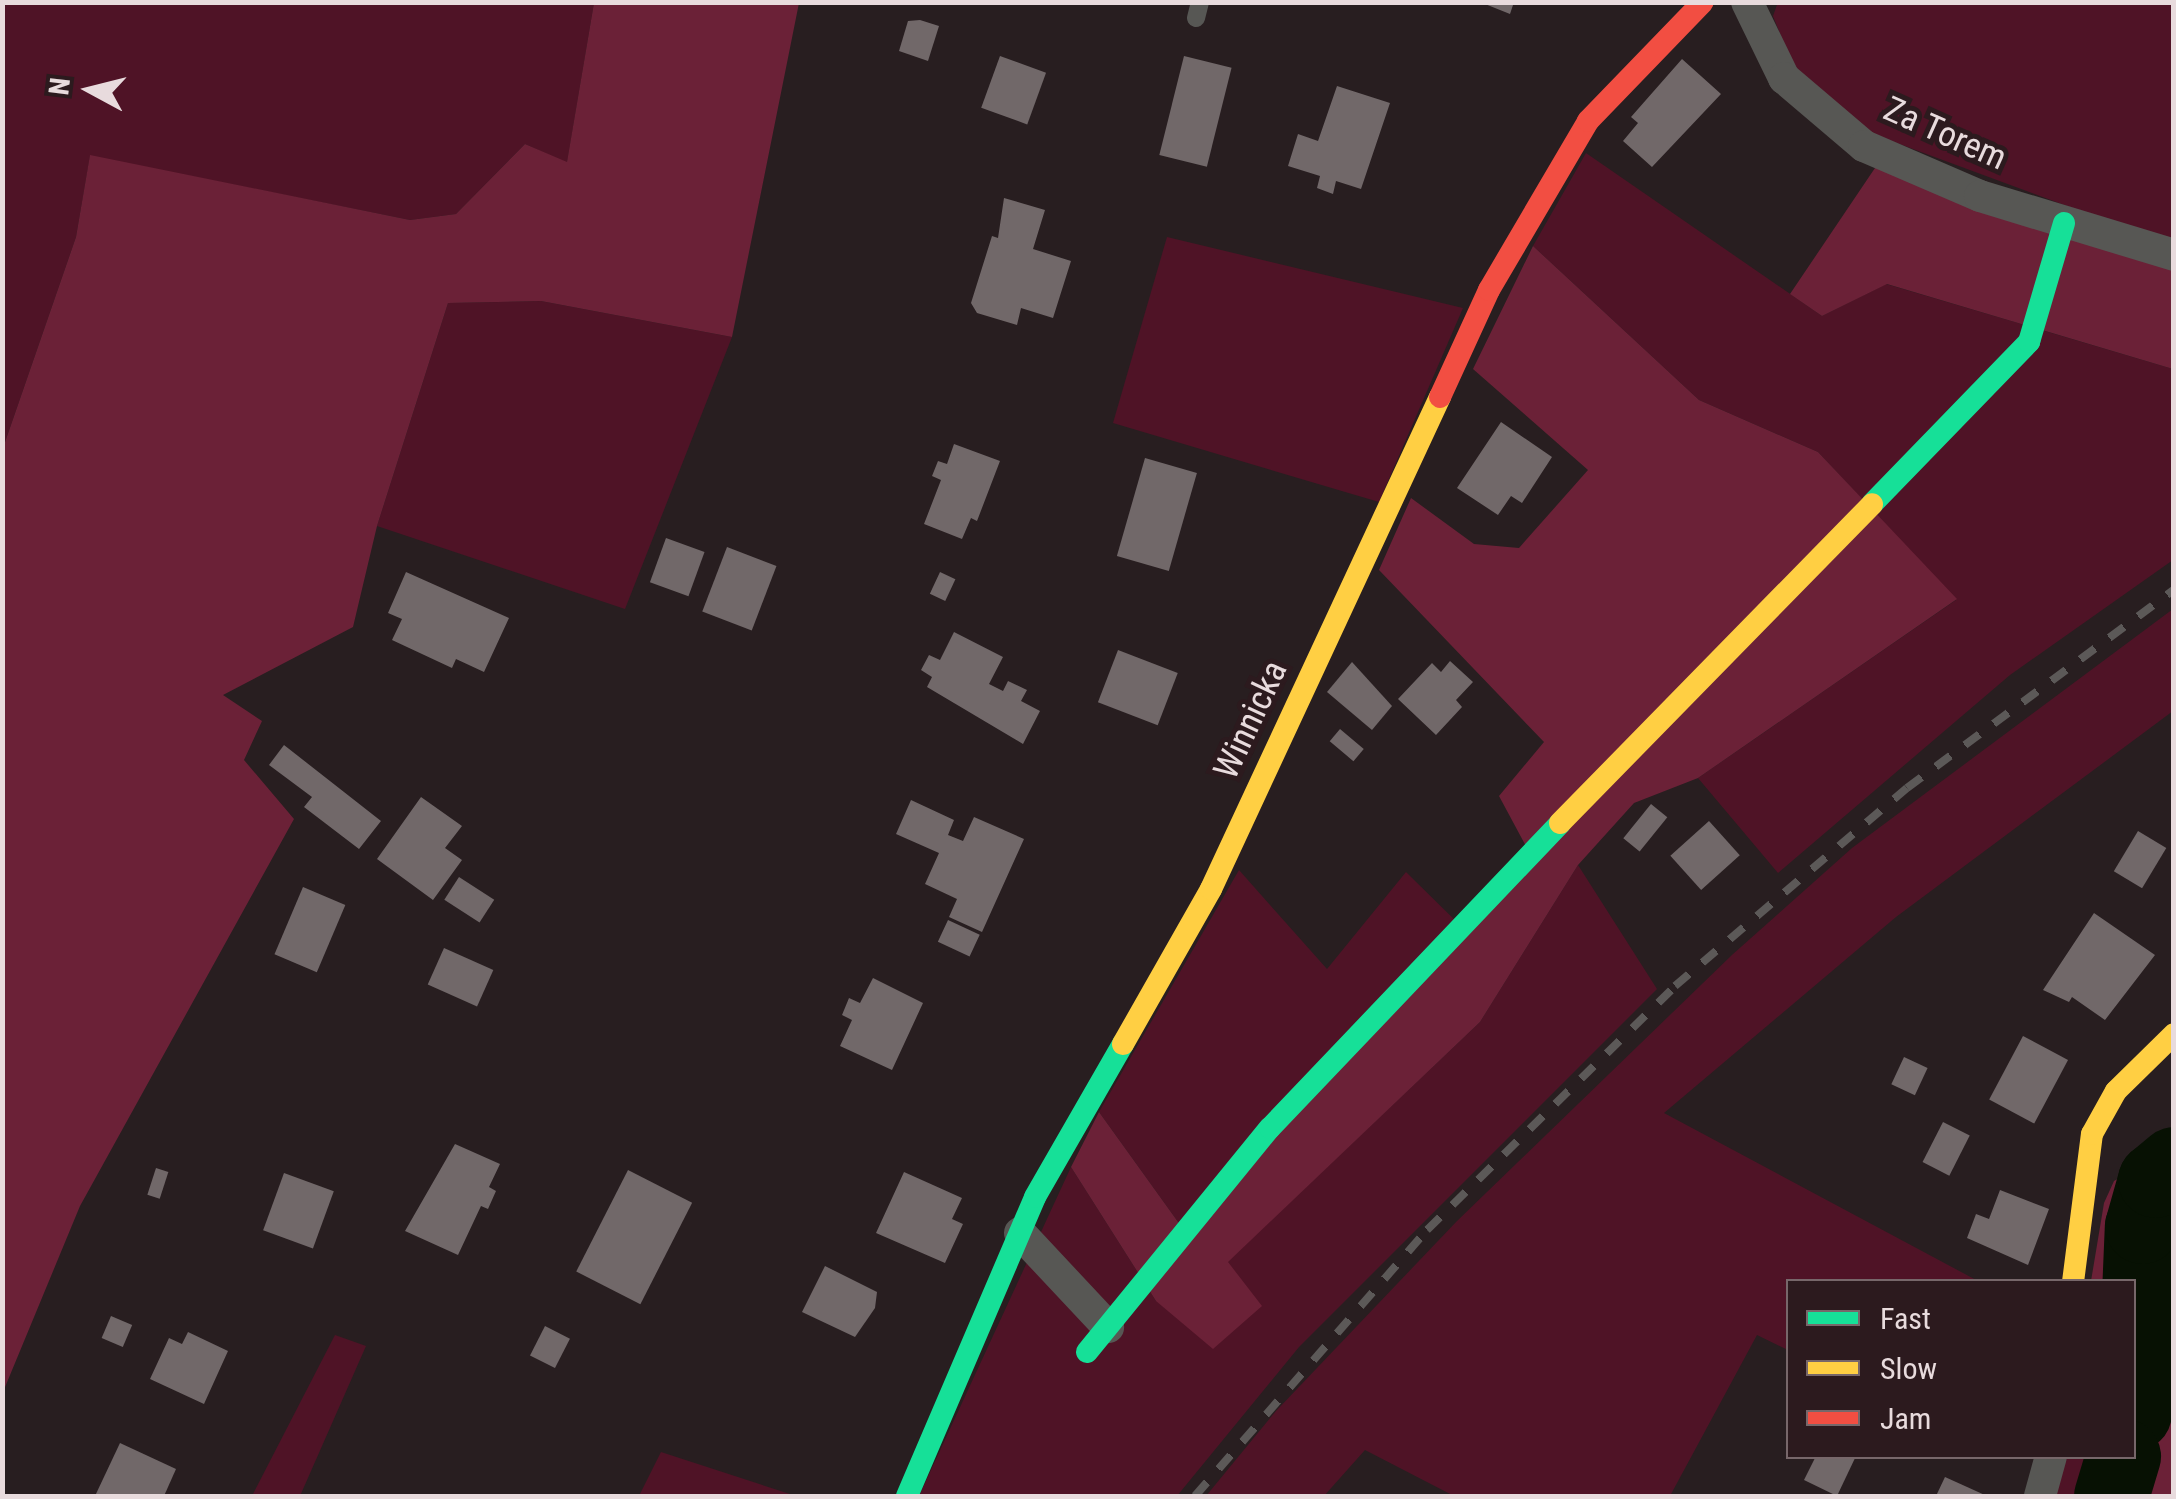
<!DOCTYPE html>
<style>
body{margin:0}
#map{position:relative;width:2176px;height:1499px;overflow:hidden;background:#281e20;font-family:"Roboto Condensed",sans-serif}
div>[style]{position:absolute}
.green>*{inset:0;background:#4f1326}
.forest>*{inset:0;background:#6b2137}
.river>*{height:75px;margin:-37.5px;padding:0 37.5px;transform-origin:37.5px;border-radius:37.5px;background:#071103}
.building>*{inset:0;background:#716869;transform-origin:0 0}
.lane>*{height:18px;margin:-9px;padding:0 9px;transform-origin:9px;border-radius:9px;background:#575754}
.street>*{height:32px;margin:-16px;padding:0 16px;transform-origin:16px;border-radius:16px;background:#575754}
.fast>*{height:22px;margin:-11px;padding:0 11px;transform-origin:11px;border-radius:11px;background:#16e098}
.slow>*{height:22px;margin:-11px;padding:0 11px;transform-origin:11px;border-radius:11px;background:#ffcf43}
.jam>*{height:22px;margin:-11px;padding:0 11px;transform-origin:11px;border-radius:11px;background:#f24e42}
.rail>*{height:8px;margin-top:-4px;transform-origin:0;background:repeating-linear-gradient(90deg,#5c5958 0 18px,transparent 0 36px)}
span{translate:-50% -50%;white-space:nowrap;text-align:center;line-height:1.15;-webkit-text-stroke:10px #2c1a1e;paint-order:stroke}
.street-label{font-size:35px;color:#e8dbdd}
.frame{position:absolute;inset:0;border:5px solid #e8dbdd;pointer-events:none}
.legend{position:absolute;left:1786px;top:1279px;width:350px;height:180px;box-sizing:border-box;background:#2c1a1e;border:2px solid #77676a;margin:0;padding:12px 18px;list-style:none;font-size:30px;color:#e8dbdd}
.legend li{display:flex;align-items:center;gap:20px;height:50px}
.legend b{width:50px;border:2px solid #77676a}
.north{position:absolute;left:40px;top:40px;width:100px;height:100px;-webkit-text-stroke:8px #2c1a1e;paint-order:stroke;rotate:277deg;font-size:28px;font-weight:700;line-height:40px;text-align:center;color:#e8dbdd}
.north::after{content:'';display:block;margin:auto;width:35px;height:45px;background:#e8dbdd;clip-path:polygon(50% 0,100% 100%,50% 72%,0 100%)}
</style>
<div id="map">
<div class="green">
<i style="clip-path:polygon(1778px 2px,2173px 3px,2173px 238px,2137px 232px,1867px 132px,1795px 71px,1773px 16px)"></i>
<i style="clip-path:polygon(3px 3px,594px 3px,567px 163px,525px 144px,456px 214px,410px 220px,90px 156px,76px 237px,3px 448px)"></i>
<i style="clip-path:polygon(1586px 153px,1822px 316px,1886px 284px,2173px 369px,2173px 560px,2010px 675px,1778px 873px,1698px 778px,1956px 600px,1818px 452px,1699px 400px,1533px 246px)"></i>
<i style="clip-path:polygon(1167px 237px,1463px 308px,1379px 502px,1113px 423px)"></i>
<i style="clip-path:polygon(541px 301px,732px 337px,625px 609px,377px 526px,448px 303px)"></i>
<i style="clip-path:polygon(2173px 609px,2173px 711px,1896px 917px,1664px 1113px,1978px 1281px,1788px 1282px,1788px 1350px,1757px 1335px,1670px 1496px,1454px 1496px,1365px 1450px,1324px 1496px,1206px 1496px,1276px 1411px,1457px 1221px,1733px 954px,1852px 848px)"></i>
<i style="clip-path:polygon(1578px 865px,1657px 989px,1299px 1347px,1177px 1496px,919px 1496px,1071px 1167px,1156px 1301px,1227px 1262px,1480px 1022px)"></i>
<i style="clip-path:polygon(1239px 870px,1327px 969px,1406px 872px,1466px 931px,1186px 1233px,1099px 1112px)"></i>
<i style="clip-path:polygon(335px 1335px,366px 1346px,300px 1496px,252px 1496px)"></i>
<i style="clip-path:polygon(661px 1452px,796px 1496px,639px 1496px)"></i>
<i style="clip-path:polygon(2065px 1457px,2094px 1457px,2085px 1496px,2055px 1496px)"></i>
</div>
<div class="forest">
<i style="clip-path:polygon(594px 3px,799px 3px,732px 337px,541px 301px,448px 303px,377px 526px,353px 627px,223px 695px,262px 721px,244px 760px,294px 819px,80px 1206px,3px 1392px,3px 448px,76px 237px,90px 155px,410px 220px,456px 214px,525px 144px,567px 162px)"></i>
<i style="clip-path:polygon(1877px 165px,2173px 269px,2173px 369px,1887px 284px,1822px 316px,1790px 294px)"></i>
<i style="clip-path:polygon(1533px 246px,1699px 400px,1818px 452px,1957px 599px,1698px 778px,1634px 803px,1578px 865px,1480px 1022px,1228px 1262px,1262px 1306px,1213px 1349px,1156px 1301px,1071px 1167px,1099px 1112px,1186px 1233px,1527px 848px,1499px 796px,1544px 742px,1379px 570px,1411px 498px,1474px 544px,1519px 548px,1588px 470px,1473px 369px)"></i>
<i style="clip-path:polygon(2173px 1146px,2173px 1496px,2083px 1496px,2094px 1457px,2134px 1456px,2134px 1282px,2091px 1281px,2104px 1203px,2114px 1181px)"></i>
</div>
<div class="river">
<i style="left:2134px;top:1413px;width:187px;rotate:-87.6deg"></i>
<i style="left:2142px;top:1226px;width:48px;rotate:-74.2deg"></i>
<i style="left:2155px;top:1180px;width:25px;rotate:-40deg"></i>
<i style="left:2111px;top:1496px;width:42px;rotate:-73.3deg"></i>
</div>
<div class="building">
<i style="clip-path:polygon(1480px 2px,1514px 2px,1510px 14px)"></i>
<i style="clip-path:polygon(920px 20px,939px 26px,928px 61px,899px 51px,908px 21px)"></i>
<i style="left:1000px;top:56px;width:49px;height:55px;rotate:20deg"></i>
<i style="left:1184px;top:56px;width:49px;height:102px;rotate:14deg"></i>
<i style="clip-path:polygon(1682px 59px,1721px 94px,1652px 167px,1623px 141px,1638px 123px,1631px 117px)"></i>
<i style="clip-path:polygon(1337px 86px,1390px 103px,1361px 189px,1336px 181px,1333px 194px,1317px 188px,1320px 176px,1288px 166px,1298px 134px,1318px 141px)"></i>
<i style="clip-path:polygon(1004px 198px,1045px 210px,1033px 249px,1071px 261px,1053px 318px,1021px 308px,1017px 325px,977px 313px,971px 303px,992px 236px,998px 238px)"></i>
<i style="clip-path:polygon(1501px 422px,1552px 457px,1522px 503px,1511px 496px,1498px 515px,1457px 488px)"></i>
<i style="clip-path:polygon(954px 444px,1000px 461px,977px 521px,971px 518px,962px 539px,924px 524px,941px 480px,932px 476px,938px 461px,947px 464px)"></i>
<i style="left:1145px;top:458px;width:54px;height:102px;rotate:16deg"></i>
<i style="left:666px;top:538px;width:41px;height:47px;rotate:20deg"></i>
<i style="left:727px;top:547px;width:53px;height:69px;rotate:21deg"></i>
<i style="clip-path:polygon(406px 572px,509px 618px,484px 672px,456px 659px,452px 668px,392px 640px,402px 619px,388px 613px)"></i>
<i style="left:940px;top:572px;width:17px;height:24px;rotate:25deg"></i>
<i style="clip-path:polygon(954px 632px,1003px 657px,989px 684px,1003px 691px,1008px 681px,1027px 690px,1021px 701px,1040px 711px,1023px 744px,927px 687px,932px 677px,921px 670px,929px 655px,940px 660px)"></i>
<i style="left:1118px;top:650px;width:64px;height:56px;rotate:21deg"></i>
<i style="clip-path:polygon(1450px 661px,1473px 682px,1456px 700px,1462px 707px,1436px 735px,1398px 699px,1432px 663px,1441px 672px)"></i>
<i style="clip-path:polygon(1352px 662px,1392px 706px,1372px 730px,1327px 692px)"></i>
<i style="left:1340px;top:729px;width:31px;height:16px;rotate:40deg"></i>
<i style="clip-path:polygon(284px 745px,381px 821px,359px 849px,304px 807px,312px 797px,269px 765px)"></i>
<i style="clip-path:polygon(421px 797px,462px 826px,445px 848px,462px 860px,433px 900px,377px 859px)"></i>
<i style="clip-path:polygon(911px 800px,954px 820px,948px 835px,963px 841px,974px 817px,1024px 839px,982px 932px,949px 917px,957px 899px,925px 884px,939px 853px,896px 834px)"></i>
<i style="left:1651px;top:804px;width:21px;height:44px;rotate:39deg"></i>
<i style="left:1709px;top:821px;width:46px;height:52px;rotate:48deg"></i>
<i style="left:2138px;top:831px;width:33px;height:47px;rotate:31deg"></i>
<i style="left:459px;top:877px;width:42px;height:27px;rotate:33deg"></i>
<i style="left:303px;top:887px;width:46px;height:73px;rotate:23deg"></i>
<i style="clip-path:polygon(2094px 913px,2155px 955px,2105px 1020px,2072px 997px,2069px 1002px,2043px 990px)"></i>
<i style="left:948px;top:920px;width:35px;height:24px;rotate:25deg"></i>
<i style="left:444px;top:948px;width:54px;height:40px;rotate:24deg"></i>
<i style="clip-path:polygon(873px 978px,923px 1003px,892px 1070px,840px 1046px,852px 1020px,842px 1015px,849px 998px,860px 1003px)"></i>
<i style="left:2023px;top:1036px;width:51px;height:72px;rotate:28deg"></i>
<i style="left:1904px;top:1057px;width:26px;height:30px;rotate:25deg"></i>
<i style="left:1943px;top:1122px;width:30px;height:45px;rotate:27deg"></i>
<i style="clip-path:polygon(455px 1144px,500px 1164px,489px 1187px,496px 1191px,488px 1209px,481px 1206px,458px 1255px,405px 1231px)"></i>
<i style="left:156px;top:1168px;width:13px;height:28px;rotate:18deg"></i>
<i style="left:628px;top:1170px;width:72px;height:114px;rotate:27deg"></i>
<i style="clip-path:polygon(904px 1172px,962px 1198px,952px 1219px,963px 1224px,945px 1263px,876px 1233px)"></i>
<i style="left:284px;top:1173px;width:53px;height:61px;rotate:20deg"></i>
<i style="clip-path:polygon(2000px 1190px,2049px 1209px,2028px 1265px,1967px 1238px,1976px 1214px,1989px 1219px)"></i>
<i style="clip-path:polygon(825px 1266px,877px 1292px,875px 1308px,855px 1337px,802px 1312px)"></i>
<i style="left:111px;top:1316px;width:23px;height:24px;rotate:23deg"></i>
<i style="left:545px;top:1326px;width:28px;height:33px;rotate:27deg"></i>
<i style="clip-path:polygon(188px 1332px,228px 1351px,204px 1404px,150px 1379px,169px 1338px,182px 1344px)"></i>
<i style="clip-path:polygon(120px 1443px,176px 1469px,164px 1496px,95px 1496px)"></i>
<i style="clip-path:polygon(1816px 1456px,1856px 1456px,1837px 1496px,1804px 1480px)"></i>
<i style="clip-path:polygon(1945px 1477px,1987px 1496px,1936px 1496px)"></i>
</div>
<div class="lane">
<i style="left:1196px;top:18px;width:16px;rotate:-76deg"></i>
</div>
<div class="street">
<i style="left:1747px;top:2px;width:85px;rotate:64deg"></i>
<i style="left:1784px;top:78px;width:105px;rotate:40.4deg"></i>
<i style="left:1864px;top:146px;width:126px;rotate:23.3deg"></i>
<i style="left:1980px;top:196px;width:203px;rotate:16.9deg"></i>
<i style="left:1020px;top:1233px;width:129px;rotate:46.9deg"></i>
<i style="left:2040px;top:1496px;width:41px;rotate:-74.6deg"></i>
</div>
<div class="fast">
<i style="left:1872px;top:504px;width:226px;rotate:-45.9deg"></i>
<i style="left:2029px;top:342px;width:124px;rotate:-73.6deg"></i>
<i style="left:1087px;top:1352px;width:289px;rotate:-50.8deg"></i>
<i style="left:1270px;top:1128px;width:421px;rotate:-46.4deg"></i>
<i style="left:907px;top:1496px;width:325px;rotate:-66.8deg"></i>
<i style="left:1035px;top:1197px;width:177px;rotate:-60.1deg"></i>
</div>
<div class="slow">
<i style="left:1560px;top:823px;width:446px;rotate:-45.6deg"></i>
<i style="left:1123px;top:1044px;width:178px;rotate:-60.4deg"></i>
<i style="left:1211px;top:889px;width:543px;rotate:-65.04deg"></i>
<i style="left:2073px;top:1282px;width:149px;rotate:-82.7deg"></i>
<i style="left:2092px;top:1134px;width:49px;rotate:-60.8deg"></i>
<i style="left:2116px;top:1091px;width:81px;rotate:-44.5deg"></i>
</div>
<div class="jam">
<i style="left:1440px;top:397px;width:118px;rotate:-65.4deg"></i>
<i style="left:1489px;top:290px;width:196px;rotate:-59.6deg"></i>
<i style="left:1588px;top:121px;width:165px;rotate:-46deg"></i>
</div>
<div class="rail">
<i style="left:1195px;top:1496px;width:353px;rotate:-48.9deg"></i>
<i style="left:1427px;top:1230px;width:348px;rotate:-44.5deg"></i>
<i style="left:1675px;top:986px;width:305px;rotate:-40.5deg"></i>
<i style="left:1907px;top:788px;width:332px;rotate:-36.6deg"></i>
</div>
<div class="street-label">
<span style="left:1945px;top:134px;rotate:24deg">Za Torem</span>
<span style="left:1251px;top:720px;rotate:-65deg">Winnicka</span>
</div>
<div class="frame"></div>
<ul class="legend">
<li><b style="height:12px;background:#16e098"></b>Fast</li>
<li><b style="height:12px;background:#ffcf43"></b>Slow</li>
<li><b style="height:12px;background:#f24e42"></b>Jam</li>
</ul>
<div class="north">N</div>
</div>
